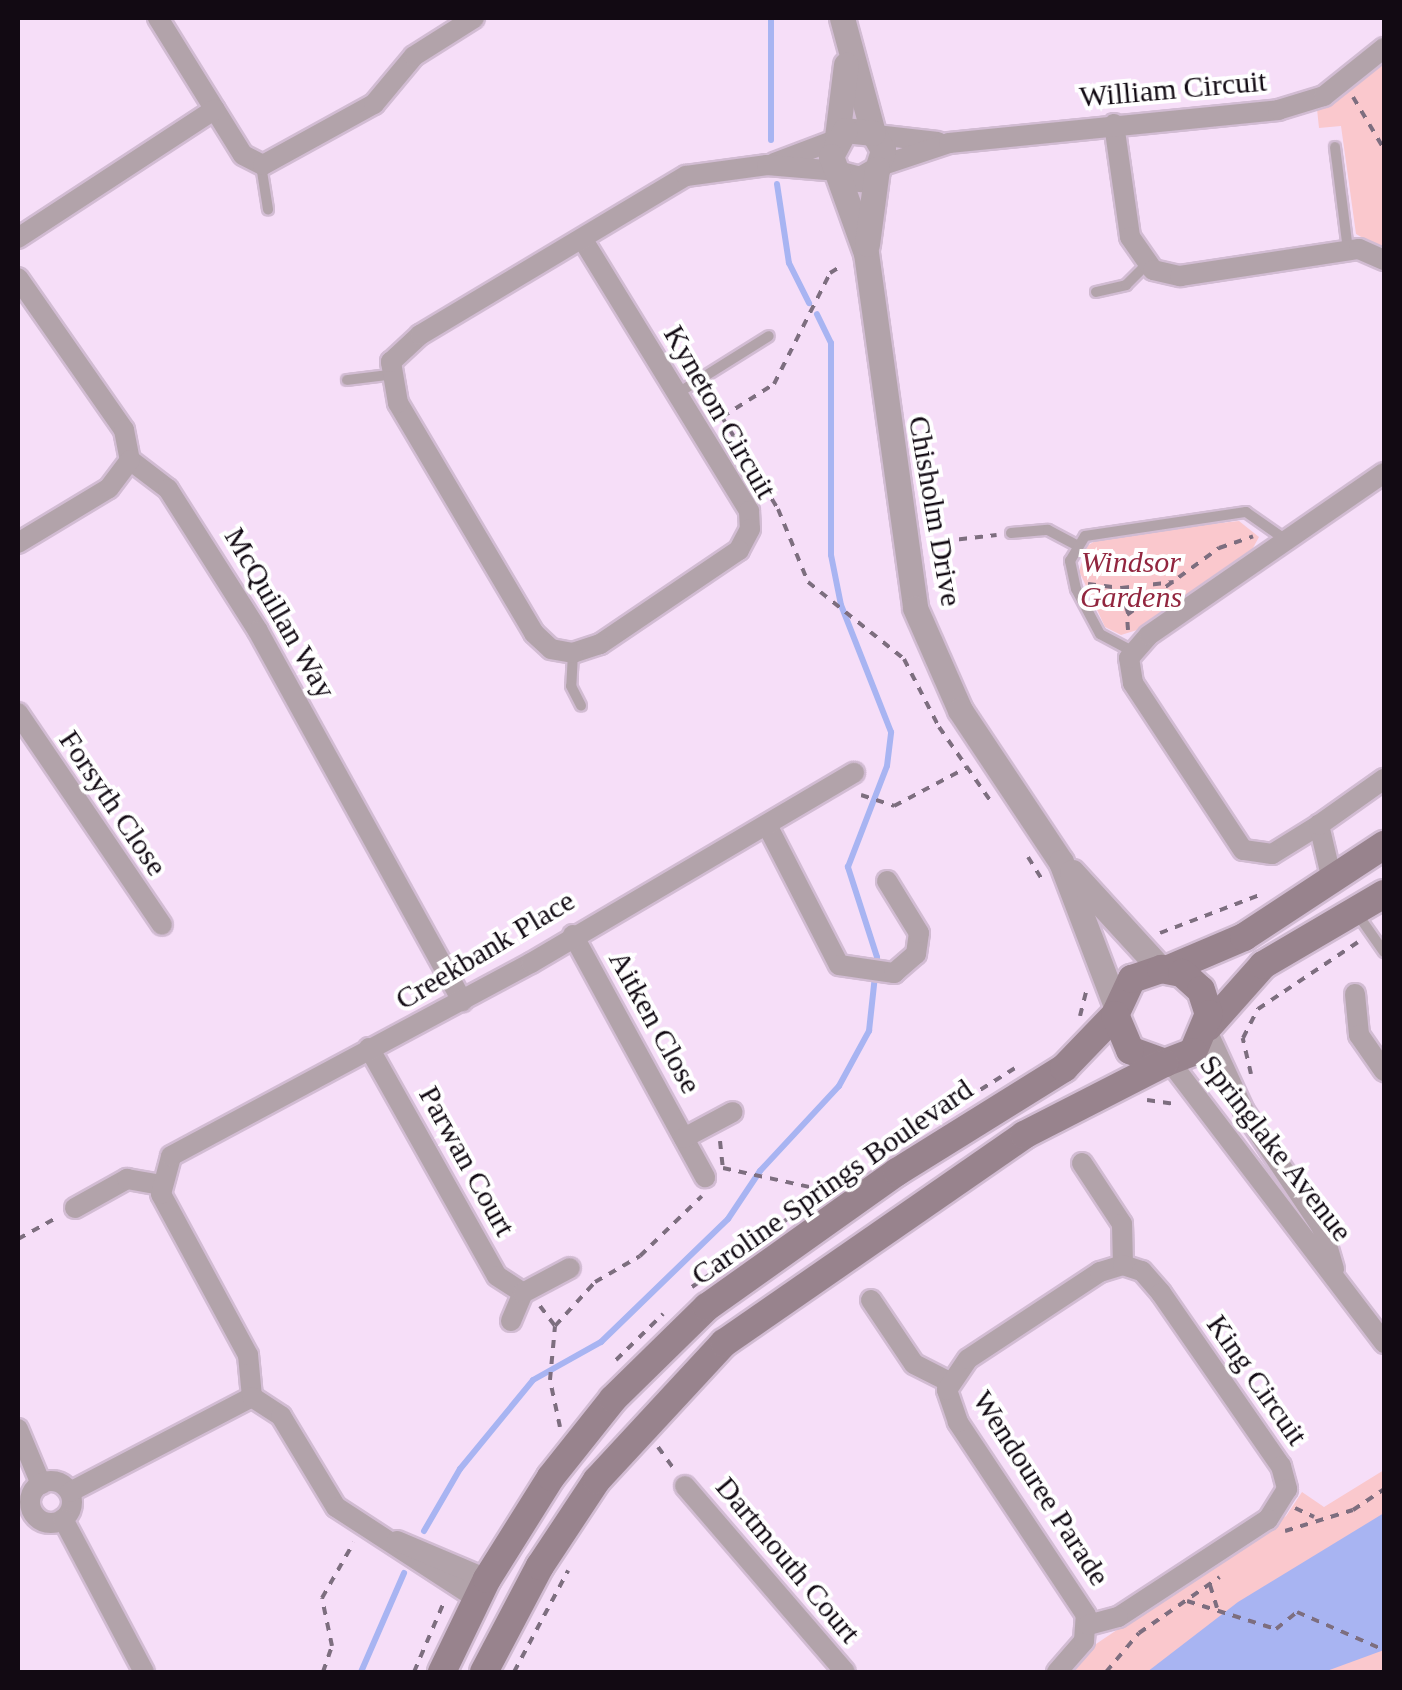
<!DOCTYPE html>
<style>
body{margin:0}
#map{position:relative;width:1402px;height:1690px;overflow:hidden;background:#f6def8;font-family:"Times New Roman",serif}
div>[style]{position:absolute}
.green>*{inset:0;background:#fac8cd}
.water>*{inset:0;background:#a8b4f2}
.stream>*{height:6px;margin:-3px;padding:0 3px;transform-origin:3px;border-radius:3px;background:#a8b4f2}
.path>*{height:4px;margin-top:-2px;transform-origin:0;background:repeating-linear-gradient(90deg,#7d6e7f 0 8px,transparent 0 16px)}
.roads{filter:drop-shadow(2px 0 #d2bcd3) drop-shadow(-2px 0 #d2bcd3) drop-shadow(0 2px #d2bcd3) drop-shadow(0 -2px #d2bcd3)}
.service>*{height:10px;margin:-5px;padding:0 5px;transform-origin:5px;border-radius:5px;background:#b2a3aa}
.minor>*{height:20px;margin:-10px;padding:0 10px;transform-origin:10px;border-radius:10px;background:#b2a3aa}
.minor>.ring{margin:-10px;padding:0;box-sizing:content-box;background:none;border:20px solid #b2a3aa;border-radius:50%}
.tertiary>*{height:25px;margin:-12.5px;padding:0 12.5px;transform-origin:12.5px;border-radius:12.5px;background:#b2a3aa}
.secondary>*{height:28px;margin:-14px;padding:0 14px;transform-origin:14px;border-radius:14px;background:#98838d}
span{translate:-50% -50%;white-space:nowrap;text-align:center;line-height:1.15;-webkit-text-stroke:8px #fff;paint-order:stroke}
.street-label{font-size:30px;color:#120a13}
.park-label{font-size:30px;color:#92263f;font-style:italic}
.frame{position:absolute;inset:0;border:20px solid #120a13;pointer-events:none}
</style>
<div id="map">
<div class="green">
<i style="clip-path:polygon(1384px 61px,1384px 250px,1356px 234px,1341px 126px,1319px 128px,1317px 109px)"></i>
<i style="clip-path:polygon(1239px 521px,1259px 537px,1248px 557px,1137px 630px,1121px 635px,1105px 627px,1079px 571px,1087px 546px,1103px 536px)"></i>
<i style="clip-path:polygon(1384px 1470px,1384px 1672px,1070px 1672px,1096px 1644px,1286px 1516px,1302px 1492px,1324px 1507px)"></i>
</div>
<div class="water">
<i style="clip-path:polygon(1384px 1513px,1384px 1650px,1324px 1672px,1147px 1672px,1238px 1602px)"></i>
</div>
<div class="stream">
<i style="left:771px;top:18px;width:122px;rotate:90deg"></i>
<i style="left:777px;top:184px;width:80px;rotate:81.4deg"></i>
<i style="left:789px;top:263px;width:45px;rotate:63.4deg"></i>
<i style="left:424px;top:1531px;width:72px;rotate:-59.9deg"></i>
<i style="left:460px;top:1469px;width:115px;rotate:-50.6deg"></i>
<i style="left:533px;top:1380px;width:78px;rotate:-29.2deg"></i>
<i style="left:601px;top:1342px;width:177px;rotate:-44.1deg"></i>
<i style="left:728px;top:1219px;width:58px;rotate:-56.3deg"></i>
<i style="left:760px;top:1171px;width:116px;rotate:-47.1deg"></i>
<i style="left:839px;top:1086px;width:63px;rotate:-61.4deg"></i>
<i style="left:869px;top:1031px;width:74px;rotate:-83.8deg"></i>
<i style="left:877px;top:957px;width:95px;rotate:-107.9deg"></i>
<i style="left:848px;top:867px;width:108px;rotate:-68.9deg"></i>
<i style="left:887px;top:766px;width:34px;rotate:-83deg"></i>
<i style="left:891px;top:732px;width:136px;rotate:-111.5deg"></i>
<i style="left:841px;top:605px;width:51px;rotate:-101.3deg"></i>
<i style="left:831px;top:555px;width:212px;rotate:-90deg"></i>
<i style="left:831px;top:343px;width:32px;rotate:-116deg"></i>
<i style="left:361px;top:1672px;width:108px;rotate:-66.5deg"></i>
</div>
<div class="path">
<i style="left:1353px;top:97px;width:61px;rotate:59.2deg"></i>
<i style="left:706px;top:392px;width:30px;rotate:57deg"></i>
<i style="left:722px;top:417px;width:62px;rotate:-32.4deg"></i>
<i style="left:774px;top:384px;width:124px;rotate:-63.2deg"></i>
<i style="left:830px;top:273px;width:13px;rotate:-32deg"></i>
<i style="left:722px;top:417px;width:108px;rotate:58.7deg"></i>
<i style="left:778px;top:509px;width:79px;rotate:67.7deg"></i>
<i style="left:808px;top:582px;width:123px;rotate:38.7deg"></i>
<i style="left:904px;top:659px;width:76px;rotate:62.8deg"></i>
<i style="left:939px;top:727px;width:93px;rotate:55.1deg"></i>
<i style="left:927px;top:543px;width:70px;rotate:-6.5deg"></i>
<i style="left:1088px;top:584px;width:33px;rotate:7deg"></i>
<i style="left:1128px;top:613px;width:26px;rotate:-106deg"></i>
<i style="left:1121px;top:588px;width:53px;rotate:-6.5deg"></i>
<i style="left:1128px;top:630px;width:15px;rotate:-94deg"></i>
<i style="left:1127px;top:615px;width:114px;rotate:-36.1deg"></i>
<i style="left:1219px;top:548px;width:36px;rotate:-19deg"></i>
<i style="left:861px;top:795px;width:35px;rotate:18deg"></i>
<i style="left:894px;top:806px;width:84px;rotate:-27.8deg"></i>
<i style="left:1028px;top:857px;width:26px;rotate:58deg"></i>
<i style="left:1160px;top:933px;width:109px;rotate:-20.9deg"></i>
<i style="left:1080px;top:1016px;width:25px;rotate:-76deg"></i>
<i style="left:1251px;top:1074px;width:37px;rotate:-103deg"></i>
<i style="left:1243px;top:1038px;width:33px;rotate:-63deg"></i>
<i style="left:1258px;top:1009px;width:120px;rotate:-33.8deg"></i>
<i style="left:1147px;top:1100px;width:30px;rotate:8deg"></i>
<i style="left:913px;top:1132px;width:120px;rotate:-32.1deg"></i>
<i style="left:720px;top:1141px;width:27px;rotate:84deg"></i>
<i style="left:723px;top:1168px;width:102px;rotate:12.4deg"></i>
<i style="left:18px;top:1239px;width:46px;rotate:-28.8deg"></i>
<i style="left:692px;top:1287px;width:181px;rotate:-35.5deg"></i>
<i style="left:540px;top:1306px;width:25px;rotate:53deg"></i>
<i style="left:616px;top:1360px;width:66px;rotate:-44.4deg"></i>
<i style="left:560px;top:1427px;width:48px;rotate:-102deg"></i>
<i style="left:550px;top:1380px;width:54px;rotate:-84.7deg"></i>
<i style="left:555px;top:1326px;width:59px;rotate:-47.7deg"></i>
<i style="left:595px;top:1282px;width:52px;rotate:-30deg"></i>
<i style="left:640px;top:1256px;width:86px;rotate:-44.1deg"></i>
<i style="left:658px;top:1447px;width:31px;rotate:54deg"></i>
<i style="left:1295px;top:1508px;width:21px;rotate:25deg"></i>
<i style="left:1285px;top:1531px;width:71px;rotate:-17.2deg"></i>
<i style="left:1353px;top:1510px;width:37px;rotate:-34deg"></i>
<i style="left:1210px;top:1585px;width:24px;rotate:73deg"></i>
<i style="left:1187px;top:1601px;width:93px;rotate:17.5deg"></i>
<i style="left:1276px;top:1629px;width:27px;rotate:-39deg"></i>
<i style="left:1297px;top:1612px;width:95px;rotate:23.6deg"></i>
<i style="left:323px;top:1672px;width:28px;rotate:-71deg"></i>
<i style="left:332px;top:1646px;width:49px;rotate:-101.8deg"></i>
<i style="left:322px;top:1598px;width:64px;rotate:-60.3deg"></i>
<i style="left:414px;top:1672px;width:76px;rotate:-66.8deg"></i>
<i style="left:514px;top:1672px;width:115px;rotate:-61.9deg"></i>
<i style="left:1106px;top:1672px;width:51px;rotate:-49.8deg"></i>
<i style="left:1139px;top:1633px;width:98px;rotate:-34.7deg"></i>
</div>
<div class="roads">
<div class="service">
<i style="left:1335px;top:147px;width:104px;rotate:82.8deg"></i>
<i style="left:261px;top:165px;width:45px;rotate:81deg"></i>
<i style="left:1096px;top:292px;width:31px;rotate:-13deg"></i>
<i style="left:1126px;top:285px;width:28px;rotate:-45deg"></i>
<i style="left:347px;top:380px;width:41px;rotate:-7deg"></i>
<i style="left:678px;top:393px;width:107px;rotate:-32.1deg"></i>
<i style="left:1011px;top:533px;width:37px;rotate:-5deg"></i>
<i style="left:1048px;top:530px;width:32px;rotate:28deg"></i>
<i style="left:1132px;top:651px;width:36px;rotate:-152deg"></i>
<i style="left:1100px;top:634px;width:51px;rotate:-118.1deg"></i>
<i style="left:1076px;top:589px;width:29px;rotate:-102deg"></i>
<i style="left:1070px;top:561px;width:29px;rotate:-59deg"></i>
<i style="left:1085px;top:536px;width:163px;rotate:-8.5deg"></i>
<i style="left:1246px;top:512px;width:49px;rotate:35deg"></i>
<i style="left:573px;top:653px;width:33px;rotate:93deg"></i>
<i style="left:571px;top:686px;width:22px;rotate:63deg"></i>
<i style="left:1356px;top:912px;width:49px;rotate:55deg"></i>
</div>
<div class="minor">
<i style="left:158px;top:18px;width:161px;rotate:58.2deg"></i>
<i style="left:243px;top:155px;width:22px;rotate:27deg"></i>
<i style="left:263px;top:165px;width:127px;rotate:-28.8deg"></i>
<i style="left:374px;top:104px;width:62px;rotate:-50.2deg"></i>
<i style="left:414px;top:56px;width:71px;rotate:-32.3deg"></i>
<i style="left:1114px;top:124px;width:114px;rotate:81.9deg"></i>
<i style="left:1130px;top:237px;width:40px;rotate:55.1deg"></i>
<i style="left:1153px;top:270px;width:28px;rotate:13deg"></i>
<i style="left:1180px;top:276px;width:181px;rotate:-8.6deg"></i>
<i style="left:1359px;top:249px;width:27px;rotate:24deg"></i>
<i style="left:876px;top:135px;width:62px;rotate:6.4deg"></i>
<i style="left:774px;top:163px;width:65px;rotate:-20.7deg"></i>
<i style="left:880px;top:166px;width:73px;rotate:-18.4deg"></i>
<i style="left:949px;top:143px;width:331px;rotate:-5.7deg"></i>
<i style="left:1278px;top:110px;width:48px;rotate:-16.9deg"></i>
<i style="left:1324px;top:96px;width:77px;rotate:-38.7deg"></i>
<i style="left:18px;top:238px;width:235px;rotate:-33.2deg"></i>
<i style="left:583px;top:240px;width:318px;rotate:58.5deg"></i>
<i style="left:749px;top:511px;width:18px;rotate:87deg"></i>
<i style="left:750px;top:529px;width:24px;rotate:118deg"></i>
<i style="left:739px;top:550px;width:168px;rotate:145.9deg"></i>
<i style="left:600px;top:644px;width:28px;rotate:162deg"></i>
<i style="left:573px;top:653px;width:22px;rotate:-170deg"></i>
<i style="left:551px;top:649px;width:23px;rotate:-137deg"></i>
<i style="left:534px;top:633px;width:267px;rotate:-120.6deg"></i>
<i style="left:398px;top:403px;width:42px;rotate:-99.7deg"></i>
<i style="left:391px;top:362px;width:40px;rotate:-43deg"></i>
<i style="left:420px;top:335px;width:310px;rotate:-30.9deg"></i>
<i style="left:686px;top:176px;width:82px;rotate:-7.7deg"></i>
<i style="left:767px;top:165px;width:71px;rotate:4.8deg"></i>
<i style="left:18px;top:278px;width:185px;rotate:55.1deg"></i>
<i style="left:124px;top:430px;width:31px;rotate:79deg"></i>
<i style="left:130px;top:460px;width:48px;rotate:37.3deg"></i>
<i style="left:168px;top:489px;width:168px;rotate:57.6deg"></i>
<i style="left:258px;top:631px;width:423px;rotate:61.1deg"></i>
<i style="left:18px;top:543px;width:106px;rotate:-31.1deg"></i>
<i style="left:109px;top:488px;width:35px;rotate:-53deg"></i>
<i style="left:18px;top:713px;width:256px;rotate:55.8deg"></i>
<i style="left:767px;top:825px;width:157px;rotate:62.8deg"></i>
<i style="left:839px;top:965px;width:56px;rotate:8.3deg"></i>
<i style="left:894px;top:973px;width:29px;rotate:-41deg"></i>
<i style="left:916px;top:954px;width:21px;rotate:-82deg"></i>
<i style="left:919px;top:933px;width:61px;rotate:-121.6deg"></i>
<i style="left:1319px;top:825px;width:55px;rotate:148.3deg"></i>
<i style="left:1272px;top:854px;width:29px;rotate:-172deg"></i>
<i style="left:1243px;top:850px;width:200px;rotate:-123.4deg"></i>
<i style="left:1133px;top:683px;width:25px;rotate:-99deg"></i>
<i style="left:1129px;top:658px;width:30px;rotate:-49deg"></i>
<i style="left:1149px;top:635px;width:285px;rotate:-34.6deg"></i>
<i style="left:1332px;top:880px;width:57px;rotate:-103.3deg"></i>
<i style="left:1319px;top:825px;width:80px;rotate:-35.3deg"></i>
<i style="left:573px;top:935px;width:276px;rotate:61.4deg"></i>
<i style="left:1355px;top:994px;width:41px;rotate:84.4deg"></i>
<i style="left:1359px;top:1035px;width:44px;rotate:55.2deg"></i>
<i style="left:1207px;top:1031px;width:88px;rotate:65.2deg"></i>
<i style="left:1244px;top:1111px;width:141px;rotate:56.3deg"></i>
<i style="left:1322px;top:1228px;width:43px;rotate:73.7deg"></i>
<i style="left:369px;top:1048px;width:261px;rotate:60.7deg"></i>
<i style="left:497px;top:1276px;width:31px;rotate:33deg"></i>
<i style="left:1171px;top:1063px;width:352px;rotate:52.7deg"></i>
<i style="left:684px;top:1138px;width:55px;rotate:-28deg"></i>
<i style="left:1082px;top:1163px;width:73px;rotate:56.7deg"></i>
<i style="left:1122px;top:1224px;width:41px;rotate:88.6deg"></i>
<i style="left:75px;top:1208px;width:60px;rotate:-29.1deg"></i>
<i style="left:127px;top:1179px;width:34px;rotate:10deg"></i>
<i style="left:871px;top:1300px;width:77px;rotate:56.1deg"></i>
<i style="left:914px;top:1364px;width:39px;rotate:27deg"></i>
<i style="left:511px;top:1321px;width:30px;rotate:-67deg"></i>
<i style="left:523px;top:1293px;width:53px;rotate:-28deg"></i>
<i style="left:252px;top:1397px;width:42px;rotate:-95.4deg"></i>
<i style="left:248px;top:1355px;width:183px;rotate:-118.4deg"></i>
<i style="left:161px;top:1194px;width:39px;rotate:-75deg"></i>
<i style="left:171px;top:1156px;width:408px;rotate:-28.2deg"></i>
<i style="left:531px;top:963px;width:375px;rotate:-30.5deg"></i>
<i style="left:18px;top:1429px;width:60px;rotate:67.3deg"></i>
<i class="ring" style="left:30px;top:1481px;width:22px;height:22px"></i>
<i style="left:685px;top:1486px;width:245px;rotate:49.3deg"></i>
<i style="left:70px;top:1492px;width:205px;rotate:-27.6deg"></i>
<i style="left:252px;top:1397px;width:35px;rotate:33deg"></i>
<i style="left:281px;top:1416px;width:106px;rotate:58.9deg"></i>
<i style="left:336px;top:1507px;width:168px;rotate:33.1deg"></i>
<i style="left:63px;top:1519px;width:173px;rotate:62.1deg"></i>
<i style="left:397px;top:1541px;width:98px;rotate:22.9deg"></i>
<i style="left:1057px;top:1672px;width:41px;rotate:-48.9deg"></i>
<i style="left:1084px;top:1641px;width:26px;rotate:-86deg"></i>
<i style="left:1086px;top:1615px;width:232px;rotate:-123.6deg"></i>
<i style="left:958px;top:1422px;width:34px;rotate:-109deg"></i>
<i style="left:947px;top:1390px;width:37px;rotate:-56deg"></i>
<i style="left:968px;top:1359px;width:158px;rotate:-33.4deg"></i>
<i style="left:1100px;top:1272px;width:24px;rotate:-17deg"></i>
<i style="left:1123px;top:1265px;width:20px;rotate:18deg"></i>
<i style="left:1142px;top:1271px;width:29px;rotate:49deg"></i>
<i style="left:1161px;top:1293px;width:211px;rotate:55.3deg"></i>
<i style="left:1281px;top:1466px;width:24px;rotate:75deg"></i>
<i style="left:1287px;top:1489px;width:36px;rotate:122deg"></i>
<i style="left:1268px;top:1519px;width:179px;rotate:146.8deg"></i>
<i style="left:1118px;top:1617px;width:31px;rotate:165deg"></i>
</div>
<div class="tertiary">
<i style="left:842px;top:18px;width:119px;rotate:74.9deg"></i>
<i style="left:837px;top:137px;width:73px;rotate:-82.9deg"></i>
<i style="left:841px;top:174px;width:20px;rotate:15deg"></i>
<i style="left:860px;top:179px;width:20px;rotate:-30deg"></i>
<i style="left:877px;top:169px;width:20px;rotate:-72deg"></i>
<i style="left:883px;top:150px;width:20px;rotate:-120deg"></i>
<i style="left:873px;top:133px;width:28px;rotate:-174deg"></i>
<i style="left:845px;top:130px;width:30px;rotate:118deg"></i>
<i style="left:831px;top:156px;width:103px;rotate:70.2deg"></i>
<i style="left:866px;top:253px;width:358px;rotate:82.1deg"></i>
<i style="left:915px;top:608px;width:111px;rotate:66.2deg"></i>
<i style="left:960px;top:710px;width:182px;rotate:56.4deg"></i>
<i style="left:1061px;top:862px;width:154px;rotate:69.1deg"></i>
<i style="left:867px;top:244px;width:76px;rotate:-82.4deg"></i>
<i style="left:1072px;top:872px;width:132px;rotate:47.5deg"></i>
</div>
<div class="secondary">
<i style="left:1169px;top:969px;width:82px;rotate:-23.1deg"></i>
<i style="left:1244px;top:937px;width:168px;rotate:-33.3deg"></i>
<i style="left:1208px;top:1027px;width:83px;rotate:-48.4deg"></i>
<i style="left:1263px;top:965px;width:140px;rotate:-30.4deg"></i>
<i style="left:442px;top:1672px;width:103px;rotate:-64.2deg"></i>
<i style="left:487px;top:1579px;width:120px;rotate:-57.9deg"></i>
<i style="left:551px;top:1477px;width:100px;rotate:-51.5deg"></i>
<i style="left:613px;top:1399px;width:132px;rotate:-44.4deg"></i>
<i style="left:707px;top:1307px;width:233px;rotate:-35.4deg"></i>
<i style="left:897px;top:1172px;width:197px;rotate:-31.9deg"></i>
<i style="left:1064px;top:1068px;width:74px;rotate:-46.1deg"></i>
<i style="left:1115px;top:1015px;width:40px;rotate:-65deg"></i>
<i style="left:1132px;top:979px;width:31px;rotate:-19deg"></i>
<i style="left:1161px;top:969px;width:21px;rotate:11deg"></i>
<i style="left:1182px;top:973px;width:25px;rotate:42deg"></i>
<i style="left:1201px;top:990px;width:25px;rotate:72deg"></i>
<i style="left:1209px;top:1014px;width:41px;rotate:112.8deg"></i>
<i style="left:1193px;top:1052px;width:30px;rotate:159deg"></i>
<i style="left:1165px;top:1063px;width:37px;rotate:-160deg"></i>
<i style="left:1130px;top:1050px;width:38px;rotate:-113deg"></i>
<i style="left:484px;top:1672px;width:120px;rotate:-62.2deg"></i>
<i style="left:540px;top:1566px;width:103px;rotate:-56.5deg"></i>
<i style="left:597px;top:1480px;width:187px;rotate:-47.2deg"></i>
<i style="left:724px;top:1343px;width:365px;rotate:-34.7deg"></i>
<i style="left:1024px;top:1135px;width:158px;rotate:-27.1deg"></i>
</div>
</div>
<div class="street-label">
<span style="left:1173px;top:89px;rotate:-5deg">William Circuit</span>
<span style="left:720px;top:412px;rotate:60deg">Kyneton Circuit</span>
<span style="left:935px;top:511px;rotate:80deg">Chisholm Drive</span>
<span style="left:280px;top:613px;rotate:60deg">McQuillan Way</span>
<span style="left:113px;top:803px;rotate:56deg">Forsyth Close</span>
<span style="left:485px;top:950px;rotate:-31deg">Creekbank Place</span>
<span style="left:655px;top:1022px;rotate:61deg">Aitken Close</span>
<span style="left:1276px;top:1148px;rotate:52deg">Springlake Avenue</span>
<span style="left:467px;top:1161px;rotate:61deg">Parwan Court</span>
<span style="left:832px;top:1182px;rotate:-35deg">Caroline Springs Boulevard</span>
<span style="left:1257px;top:1380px;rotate:55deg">King Circuit</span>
<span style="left:1041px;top:1488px;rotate:57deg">Wendouree Parade</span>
<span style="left:788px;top:1560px;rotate:50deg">Dartmouth Court</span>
</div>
<div class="park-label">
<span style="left:1131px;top:579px">Windsor<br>Gardens</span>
</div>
<div class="frame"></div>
</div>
